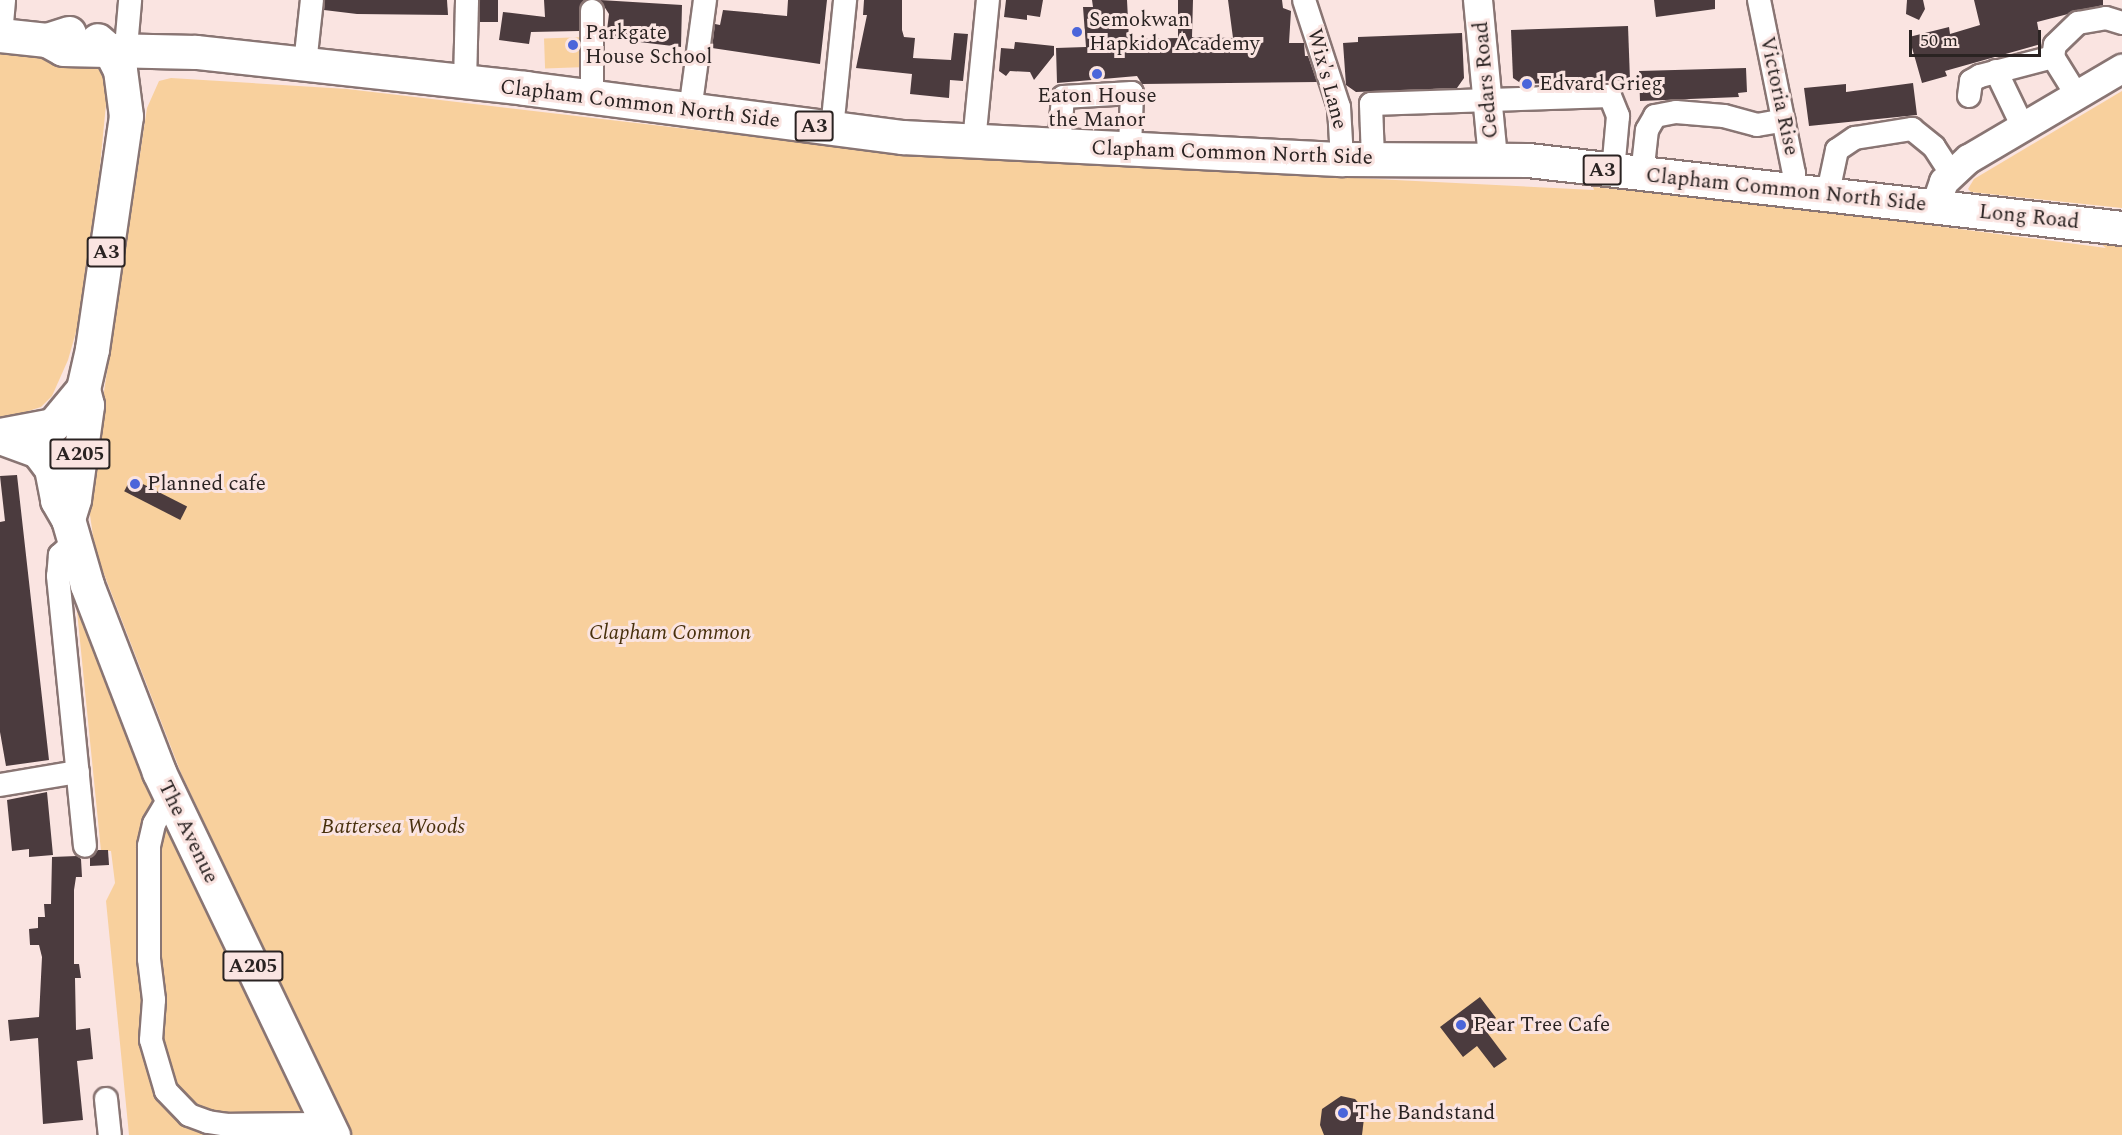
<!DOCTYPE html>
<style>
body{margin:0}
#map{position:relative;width:2122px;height:1135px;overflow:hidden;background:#fae4e1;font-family:Spectral,serif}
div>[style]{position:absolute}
.green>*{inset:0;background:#f8d09d;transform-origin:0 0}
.building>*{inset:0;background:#4b3b3e;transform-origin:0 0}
.roads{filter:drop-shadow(2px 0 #897573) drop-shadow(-2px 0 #897573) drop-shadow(0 2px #897573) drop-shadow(0 -2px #897573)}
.minor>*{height:22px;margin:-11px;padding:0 11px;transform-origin:11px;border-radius:11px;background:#fff}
.major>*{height:28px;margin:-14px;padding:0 14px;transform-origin:14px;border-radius:14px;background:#fff}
.highway>*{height:33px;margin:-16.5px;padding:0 16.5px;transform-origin:16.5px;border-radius:16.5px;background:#fff}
.dots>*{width:16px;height:16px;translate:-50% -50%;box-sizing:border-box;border:3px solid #fae4e1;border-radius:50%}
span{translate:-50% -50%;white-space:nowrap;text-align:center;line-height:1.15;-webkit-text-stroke:6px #fae4e1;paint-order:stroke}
.shield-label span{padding:2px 4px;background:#fae4e1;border:2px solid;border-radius:4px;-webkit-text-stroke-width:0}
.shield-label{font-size:20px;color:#2a2322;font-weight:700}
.poi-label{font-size:21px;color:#2a2322}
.left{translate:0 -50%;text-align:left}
.street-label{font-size:21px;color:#2a2322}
.park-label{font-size:21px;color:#48300c;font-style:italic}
.scale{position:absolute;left:1909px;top:30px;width:132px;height:27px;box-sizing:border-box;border:3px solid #2a2322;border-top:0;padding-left:8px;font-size:18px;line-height:21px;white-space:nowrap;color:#2a2322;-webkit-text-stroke:4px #fae4e1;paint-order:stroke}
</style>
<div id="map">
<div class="green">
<i style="left:585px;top:37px;width:30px;height:41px;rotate:88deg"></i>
<i style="clip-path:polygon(0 52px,94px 66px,104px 73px,107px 94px,94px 227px,78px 325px,68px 360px,52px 396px,41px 407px,0 420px)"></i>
<i style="clip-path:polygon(171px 78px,347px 89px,918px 156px,1594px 190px,1593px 187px,1768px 204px,2106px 248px,2096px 240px,2122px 243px,2122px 1135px,352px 1135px,306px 1038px,299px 1040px,240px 898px,181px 773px,99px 561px,93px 536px,89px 508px,96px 444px,147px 108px,159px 81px)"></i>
<i style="clip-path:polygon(2122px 91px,2122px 208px,1971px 192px,1968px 189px,1974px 179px)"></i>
<i style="clip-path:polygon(77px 611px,81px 611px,321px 1135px,129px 1135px,106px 901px,115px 883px,111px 851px,101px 851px)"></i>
</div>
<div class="building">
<i style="clip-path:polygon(325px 0,447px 0,448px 15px,357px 14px,324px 10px)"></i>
<i style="left:480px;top:0;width:18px;height:22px"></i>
<i style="clip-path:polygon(544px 0,584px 0,579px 10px,579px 31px,531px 32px,529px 44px,499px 40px,503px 12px,545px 17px)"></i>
<i style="clip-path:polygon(600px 0,682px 5px,681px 47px,606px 38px,609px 14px)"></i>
<i style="clip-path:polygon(788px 0,827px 0,820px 64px,712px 48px,715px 24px,720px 25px,723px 10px,787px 16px)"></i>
<i style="clip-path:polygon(864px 0,902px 0,902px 30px,904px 37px,915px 38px,913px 58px,951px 60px,954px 33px,968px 34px,963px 81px,950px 80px,949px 98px,910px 94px,912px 74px,856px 68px,867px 15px,863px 15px)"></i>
<i style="clip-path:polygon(1006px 0,1043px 0,1040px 17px,1027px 15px,1027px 20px,1004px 17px)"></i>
<i style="clip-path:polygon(1092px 0,1127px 0,1129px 39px,1178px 38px,1178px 0,1193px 0,1192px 37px,1233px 38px,1228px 0,1282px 0,1283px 8px,1291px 11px,1289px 43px,1304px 43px,1305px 56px,1308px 56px,1317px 82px,1142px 84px,1137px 76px,1057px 83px,1056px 48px,1086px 47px,1083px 7px,1093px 7px)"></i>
<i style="clip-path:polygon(1654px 0,1715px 0,1715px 9px,1656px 17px)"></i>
<i style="clip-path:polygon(1907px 0,1923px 0,1925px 9px,1919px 20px,1906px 14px)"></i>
<i style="clip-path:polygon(1974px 0,2103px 0,2103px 5px,2037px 22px,2041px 44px,1945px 71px,1947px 76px,1922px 83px,1909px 37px,1949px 27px,1950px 34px,1980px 25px)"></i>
<i style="clip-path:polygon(1628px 26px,1630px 80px,1522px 84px,1513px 78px,1511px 30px)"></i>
<i style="clip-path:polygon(1462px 33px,1464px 78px,1457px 88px,1356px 92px,1346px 85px,1343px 43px,1358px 42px,1358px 37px)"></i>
<i style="clip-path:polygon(1015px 42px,1054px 46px,1054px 55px,1034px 80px,1030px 72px,1010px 71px,1006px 76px,999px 71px,1001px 48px,1014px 49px)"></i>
<i style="clip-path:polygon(1746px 68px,1747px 92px,1738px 93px,1739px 97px,1640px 101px,1639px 71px)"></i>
<i style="clip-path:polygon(1913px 83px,1917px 115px,1809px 126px,1804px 88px,1846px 84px,1846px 92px)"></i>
<i style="clip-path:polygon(17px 475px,49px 760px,6px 766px,0 732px,0 522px,5px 521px,0 476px)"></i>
<i style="left:131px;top:478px;width:63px;height:15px;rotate:27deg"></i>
<i style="clip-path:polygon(47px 792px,53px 855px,29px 857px,29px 849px,12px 851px,7px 800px)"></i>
<i style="clip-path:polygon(98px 850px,108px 850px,109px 865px,90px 866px,90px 858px)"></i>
<i style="clip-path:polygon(77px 856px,81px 859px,82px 877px,76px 877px,74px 890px,74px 964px,79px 964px,81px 978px,75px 978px,76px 1030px,90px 1028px,93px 1059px,77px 1061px,83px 1120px,43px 1124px,38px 1038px,10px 1041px,8px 1020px,39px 1017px,42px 957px,39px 945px,30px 945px,29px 929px,38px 928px,38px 917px,45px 917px,44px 904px,51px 904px,52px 857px)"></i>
<i style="clip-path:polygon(1480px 997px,1496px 1018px,1483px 1027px,1507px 1059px,1494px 1068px,1477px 1046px,1463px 1057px,1440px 1027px)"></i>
<i style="clip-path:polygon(1341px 1096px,1355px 1099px,1365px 1110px,1362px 1135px,1324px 1135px,1320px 1125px,1322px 1109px)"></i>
</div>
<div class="roads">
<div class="minor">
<i style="left:1304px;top:0;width:113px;rotate:71.9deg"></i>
<i style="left:1339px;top:107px;width:52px;rotate:86.7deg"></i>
<i style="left:1759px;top:0;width:177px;rotate:78.6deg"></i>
<i style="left:1794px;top:173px;width:20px;rotate:93deg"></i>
<i style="left:592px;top:11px;width:87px;rotate:90deg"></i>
<i style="left:1px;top:35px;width:35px;rotate:-85deg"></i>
<i style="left:127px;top:36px;width:36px;rotate:-85deg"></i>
<i style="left:305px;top:64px;width:64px;rotate:-83.8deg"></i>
<i style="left:1996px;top:71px;width:62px;rotate:64.3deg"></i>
<i style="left:465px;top:83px;width:83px;rotate:-88.6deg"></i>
<i style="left:2076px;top:94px;width:44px;rotate:-121.9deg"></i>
<i style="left:2053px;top:57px;width:12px;rotate:-81deg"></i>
<i style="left:2055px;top:45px;width:32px;rotate:-44deg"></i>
<i style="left:2078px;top:23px;width:28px;rotate:-10deg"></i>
<i style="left:2106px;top:18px;width:17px;rotate:17deg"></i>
<i style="left:1969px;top:96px;width:15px;rotate:-82deg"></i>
<i style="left:1971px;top:81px;width:10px;rotate:-29deg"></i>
<i style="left:1980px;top:76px;width:75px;rotate:-14.6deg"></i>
<i style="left:690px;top:111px;width:112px;rotate:-82.3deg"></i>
<i style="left:832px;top:129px;width:130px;rotate:-84.2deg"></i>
<i style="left:974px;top:142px;width:143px;rotate:-84.4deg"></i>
<i style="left:1059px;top:146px;width:49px;rotate:-85.3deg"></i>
<i style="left:1063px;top:97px;width:69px;rotate:-3.3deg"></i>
<i style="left:1132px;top:93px;width:55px;rotate:92.1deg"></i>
<i style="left:1373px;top:159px;width:55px;rotate:-92.1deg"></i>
<i style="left:1371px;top:104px;width:239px;rotate:-1.9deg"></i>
<i style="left:1610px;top:96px;width:22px;rotate:68deg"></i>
<i style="left:1618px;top:116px;width:55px;rotate:95.2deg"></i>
<i style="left:1642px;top:175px;width:45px;rotate:-83.7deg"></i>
<i style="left:1647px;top:130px;width:16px;rotate:-60deg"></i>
<i style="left:1655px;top:116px;width:21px;rotate:-11deg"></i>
<i style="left:1676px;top:112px;width:48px;rotate:4.8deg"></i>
<i style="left:1724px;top:116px;width:34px;rotate:15deg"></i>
<i style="left:1757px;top:125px;width:27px;rotate:-10deg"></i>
<i style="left:1827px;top:197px;width:48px;rotate:-78deg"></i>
<i style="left:1837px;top:150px;width:22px;rotate:-34deg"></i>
<i style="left:1855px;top:138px;width:58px;rotate:-9deg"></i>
<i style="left:1912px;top:129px;width:28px;rotate:39deg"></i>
<i style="left:1934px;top:147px;width:31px;rotate:57deg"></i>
<i style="left:73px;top:543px;width:18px;rotate:137deg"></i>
<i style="left:60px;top:555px;width:21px;rotate:95deg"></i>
<i style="left:58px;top:576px;width:271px;rotate:84.3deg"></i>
<i style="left:0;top:785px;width:79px;rotate:-9.5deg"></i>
<i style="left:170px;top:797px;width:31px;rotate:121deg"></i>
<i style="left:154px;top:824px;width:23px;rotate:103deg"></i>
<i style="left:149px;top:846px;width:113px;rotate:90deg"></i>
<i style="left:149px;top:959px;width:41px;rotate:83deg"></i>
<i style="left:154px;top:1000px;width:40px;rotate:94.3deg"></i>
<i style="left:151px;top:1040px;width:53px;rotate:73.6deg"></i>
<i style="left:166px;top:1091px;width:33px;rotate:46deg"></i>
<i style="left:189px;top:1115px;width:20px;rotate:20deg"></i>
<i style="left:208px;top:1122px;width:19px;rotate:9deg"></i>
<i style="left:227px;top:1125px;width:101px;rotate:-0.6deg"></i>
<i style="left:106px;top:1099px;width:36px;rotate:84deg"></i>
</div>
<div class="major">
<i style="left:1478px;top:0;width:160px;rotate:84.6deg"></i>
<i style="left:1935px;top:208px;width:28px;rotate:-71deg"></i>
<i style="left:1944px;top:182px;width:34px;rotate:-43deg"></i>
<i style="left:1969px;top:159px;width:178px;rotate:-30.5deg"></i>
</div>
<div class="highway">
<i style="left:0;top:35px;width:47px;rotate:6.1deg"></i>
<i style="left:47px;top:40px;width:23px;rotate:-18deg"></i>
<i style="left:47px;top:40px;width:18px;rotate:29deg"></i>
<i style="left:63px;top:49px;width:133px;rotate:1.3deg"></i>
<i style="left:196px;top:52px;width:331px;rotate:6.2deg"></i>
<i style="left:525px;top:88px;width:380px;rotate:7.4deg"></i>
<i style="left:902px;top:137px;width:441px;rotate:2.9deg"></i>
<i style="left:1342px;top:159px;width:186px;rotate:0.3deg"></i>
<i style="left:1528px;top:160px;width:598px;rotate:6.53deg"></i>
<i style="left:0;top:435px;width:54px;rotate:-10.7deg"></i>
<i style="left:53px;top:425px;width:47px;rotate:-50.2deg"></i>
<i style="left:83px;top:389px;width:41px;rotate:-77.3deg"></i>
<i style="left:92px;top:349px;width:235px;rotate:-81.7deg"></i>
<i style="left:126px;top:116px;width:46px;rotate:-97.4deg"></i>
<i style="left:120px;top:70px;width:20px;rotate:-117deg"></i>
<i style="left:111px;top:52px;width:18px;rotate:-139deg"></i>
<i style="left:0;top:437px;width:40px;rotate:20.2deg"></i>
<i style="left:38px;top:451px;width:21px;rotate:53deg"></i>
<i style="left:51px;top:468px;width:33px;rotate:79deg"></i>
<i style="left:57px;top:500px;width:22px;rotate:60deg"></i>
<i style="left:68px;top:519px;width:69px;rotate:73.9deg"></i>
<i style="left:87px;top:585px;width:200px;rotate:68.9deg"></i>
<i style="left:159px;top:772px;width:403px;rotate:64.4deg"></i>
<i style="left:68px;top:519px;width:21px;rotate:-73deg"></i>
<i style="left:74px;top:499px;width:95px;rotate:-82.1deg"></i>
<i style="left:87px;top:405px;width:16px;rotate:-104deg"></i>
</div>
</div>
<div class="dots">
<i style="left:1077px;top:32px;background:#4b65da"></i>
<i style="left:573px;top:45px;background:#4b65da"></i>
<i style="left:1097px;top:74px;background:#4b65da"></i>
<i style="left:1527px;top:84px;background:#4b65da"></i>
<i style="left:135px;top:484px;background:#4b65da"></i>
<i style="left:1461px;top:1025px;background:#4b65da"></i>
<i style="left:1343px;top:1113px;background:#4b65da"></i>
</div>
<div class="shield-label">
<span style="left:814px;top:126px">A3</span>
<span style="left:1602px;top:170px">A3</span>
<span style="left:106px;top:252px">A3</span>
<span style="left:80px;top:454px">A205</span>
<span style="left:253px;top:966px">A205</span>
</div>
<div class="poi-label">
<span class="left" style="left:1089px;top:32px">Semokwan<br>Hapkido Academy</span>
<span class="left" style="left:585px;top:45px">Parkgate<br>House School</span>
<span class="left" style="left:1539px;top:84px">Edvard Grieg</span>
<span style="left:1097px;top:108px">Eaton House<br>the Manor</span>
<span class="left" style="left:147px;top:484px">Planned cafe</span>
<span class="left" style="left:1473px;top:1025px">Pear Tree Cafe</span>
<span class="left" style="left:1355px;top:1113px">The Bandstand</span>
</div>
<div class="street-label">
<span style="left:1327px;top:79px;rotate:75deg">Wix's Lane</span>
<span style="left:1486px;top:80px;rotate:-95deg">Cedars Road</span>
<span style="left:1779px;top:96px;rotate:78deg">Victoria Rise</span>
<span style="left:640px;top:104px;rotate:7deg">Clapham Common North Side</span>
<span style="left:1232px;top:153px;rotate:2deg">Clapham Common North Side</span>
<span style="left:1786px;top:190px;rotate:6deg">Clapham Common North Side</span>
<span style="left:2029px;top:217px;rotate:6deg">Long Road</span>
<span style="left:188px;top:832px;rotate:64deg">The Avenue</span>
</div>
<div class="park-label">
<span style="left:670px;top:633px">Clapham Common</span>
<span style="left:393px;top:827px">Battersea Woods</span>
</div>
<div class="scale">50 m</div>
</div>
